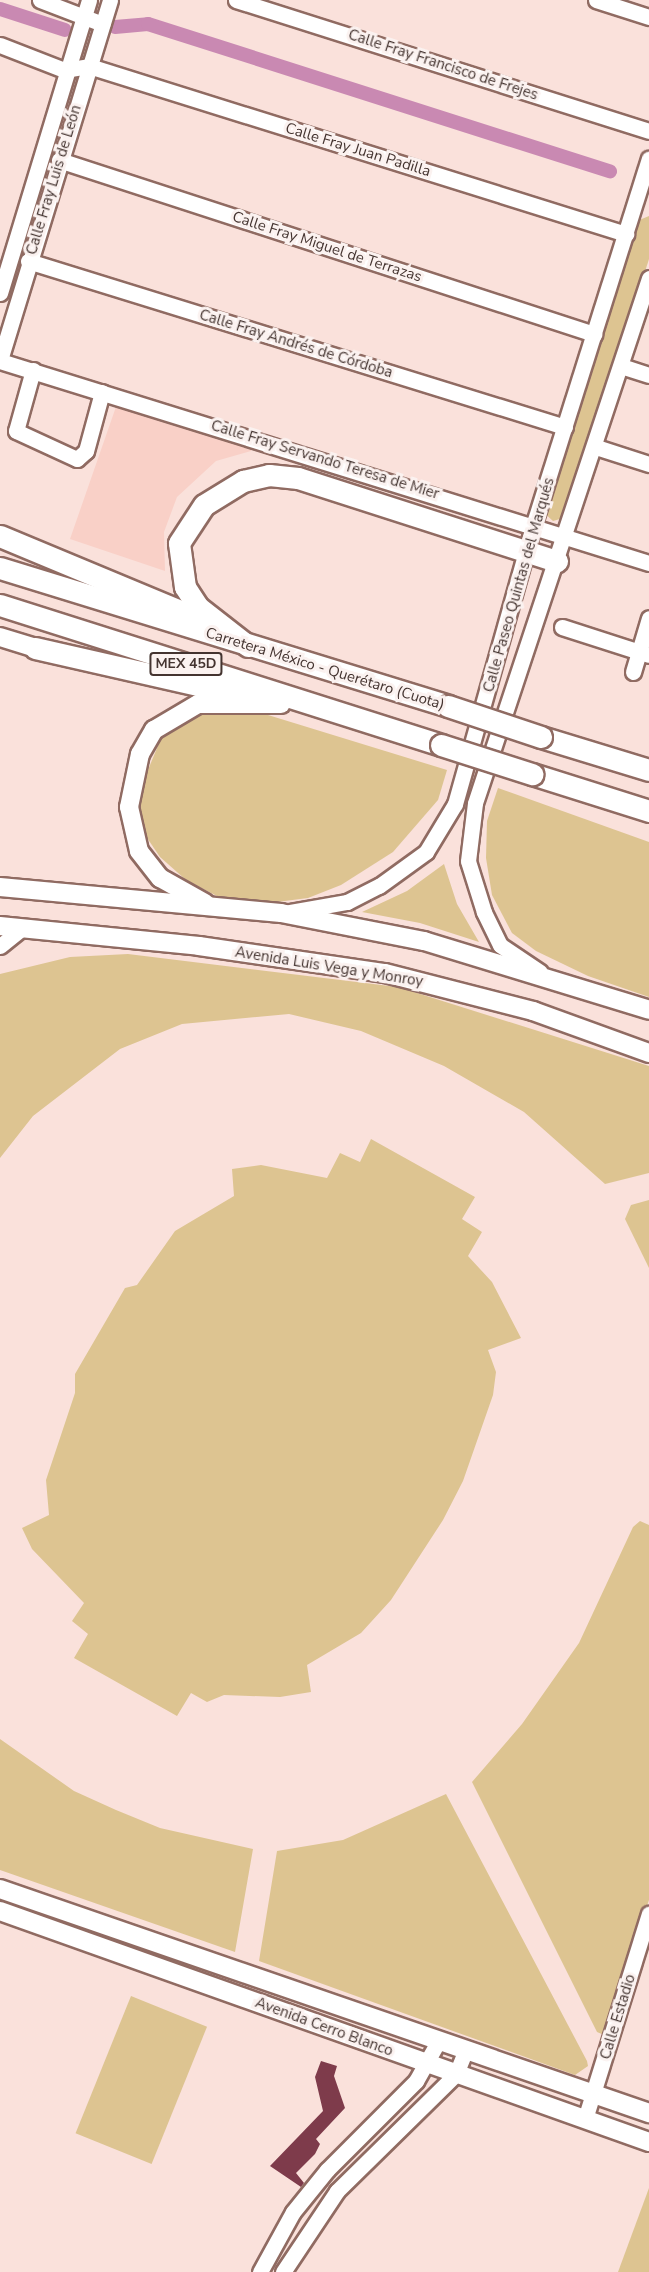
<!DOCTYPE html>
<meta charset="utf-8">
<style>
body{margin:0}
#map{position:relative;width:649px;height:2272px;overflow:hidden;background:#fae1db;font-family:"Nunito Sans",sans-serif}
div>[style]{position:absolute}
.built>*{inset:0;background:#f9d0c7}
.green>*{inset:0;background:#ddc491;transform-origin:0 0}
.canal>*{height:14px;margin:-7px;padding:0 7px;transform-origin:7px;border-radius:7px;background:#c989b2}
.building>*{inset:0;background:#7e3b4b}
.roads{filter:drop-shadow(2px 0 #906b62) drop-shadow(-2px 0 #906b62) drop-shadow(0 2px #906b62) drop-shadow(0 -2px #906b62)}
.minor>*{height:15px;margin:-7.5px;padding:0 7.5px;transform-origin:7.5px;border-radius:7.5px;background:#fff}
.major>*{height:18px;margin:-9px;padding:0 9px;transform-origin:9px;border-radius:9px;background:#fff}
.highway>*{height:21px;margin:-10.5px;padding:0 10.5px;transform-origin:10.5px;border-radius:10.5px;background:#fff}
.bridges{filter:drop-shadow(2px 0 #906b62) drop-shadow(-2px 0 #906b62) drop-shadow(0 2px #906b62) drop-shadow(0 -2px #906b62)}
.highway-bridge>*{height:21px;margin:-10.5px;padding:0 10.5px;transform-origin:10.5px;border-radius:10.5px;background:#fff}
span{translate:-50% -50%;white-space:nowrap;text-align:center;line-height:1.15;-webkit-text-stroke:6px #fbf2f0;paint-order:stroke}
.shield-label span{padding:2px 4px;background:#fbf2f0;border:2px solid;border-radius:4px;-webkit-text-stroke-width:0}
.shield-label{font-size:14px;color:#443430;font-weight:700}
.street-label{font-size:15px;color:#443430}
</style>
<div id="map">
<div class="built">
<i style="clip-path:polygon(118px 401px,253px 443px,251px 451px,216px 461px,177px 497px,164px 532px,165px 571px,70px 539px)"></i>
</div>
<div class="green">
<i style="clip-path:polygon(649px 216px,649px 259px,567px 517px,553px 521px,542px 511px,637px 221px)"></i>
<i style="clip-path:polygon(230px 709px,268px 715px,447px 770px,438px 800px,393px 852px,341px 885px,308px 898px,277px 902px,217px 896px,186px 880px,160px 857px,141px 829px,138px 794px,162px 736px,193px 713px)"></i>
<i style="clip-path:polygon(498px 788px,649px 842px,649px 997px,588px 976px,536px 951px,512px 933px,492px 895px,486px 858px,487px 821px)"></i>
<i style="clip-path:polygon(444px 864px,457px 904px,479px 942px,420px 923px,362px 912px,407px 891px)"></i>
<i style="clip-path:polygon(128px 954px,398px 987px,649px 1066px,649px 1173px,605px 1184px,524px 1112px,444px 1066px,361px 1031px,289px 1014px,182px 1024px,120px 1049px,33px 1116px,0 1158px,0 974px,70px 957px)"></i>
<i style="clip-path:polygon(371px 1139px,475px 1197px,462px 1219px,482px 1232px,468px 1256px,492px 1282px,521px 1338px,488px 1350px,496px 1372px,493px 1395px,463px 1481px,443px 1520px,391px 1600px,361px 1633px,307px 1665px,311px 1692px,280px 1697px,224px 1695px,207px 1702px,191px 1693px,177px 1716px,74px 1658px,88px 1634px,72px 1621px,84px 1603px,32px 1549px,22px 1528px,49px 1515px,46px 1480px,75px 1393px,75px 1374px,125px 1288px,137px 1285px,175px 1231px,234px 1196px,232px 1169px,261px 1165px,327px 1178px,340px 1153px,360px 1162px)"></i>
<i style="clip-path:polygon(649px 1200px,649px 1268px,625px 1219px,631px 1205px)"></i>
<i style="clip-path:polygon(640px 1521px,649px 1525px,649px 1900px,604px 2035px,597px 2032px,472px 1782px,522px 1724px,579px 1643px,633px 1527px)"></i>
<i style="clip-path:polygon(0 1739px,74px 1791px,116px 1810px,160px 1828px,253px 1849px,235px 1952px,0 1870px)"></i>
<i style="clip-path:polygon(446px 1794px,587px 2061px,588px 2066px,575px 2075px,259px 1961px,277px 1851px,343px 1840px)"></i>
<i style="left:131px;top:1996px;width:82px;height:148px;rotate:22deg"></i>
<i style="clip-path:polygon(649px 2188px,649px 2272px,618px 2272px)"></i>
</div>
<div class="canal">
<i style="left:0;top:9px;width:68px;rotate:17.9deg"></i>
<i style="left:115px;top:27px;width:33px;rotate:-5deg"></i>
<i style="left:148px;top:24px;width:485px;rotate:17.7deg"></i>
</div>
<div class="building">
<i style="clip-path:polygon(321px 2061px,337px 2066px,334px 2076px,345px 2108px,316px 2139px,320px 2144px,315px 2154px,296px 2173px,304px 2183px,301px 2187px,270px 2166px,323px 2111px,315px 2077px)"></i>
</div>
<div class="roads">
<div class="minor">
<i style="left:40px;top:0;width:67px;rotate:20.9deg"></i>
<i style="left:236px;top:0;width:433px;rotate:17.6deg"></i>
<i style="left:596px;top:0;width:56px;rotate:17.8deg"></i>
<i style="left:0;top:45px;width:69px;rotate:21.3deg"></i>
<i style="left:64px;top:70px;width:25px;rotate:-9deg"></i>
<i style="left:89px;top:66px;width:563px;rotate:17.37deg"></i>
<i style="left:59px;top:160px;width:563px;rotate:18.02deg"></i>
<i style="left:28px;top:261px;width:562px;rotate:17.18deg"></i>
<i style="left:0;top:293px;width:306px;rotate:-73.1deg"></i>
<i style="left:0;top:360px;width:376px;rotate:-73deg"></i>
<i style="left:0;top:361px;width:680px;rotate:17.29deg"></i>
<i style="left:621px;top:366px;width:29px;rotate:18deg"></i>
<i style="left:33px;top:370px;width:63px;rotate:105.6deg"></i>
<i style="left:16px;top:431px;width:67px;rotate:24.7deg"></i>
<i style="left:77px;top:459px;width:12px;rotate:-42deg"></i>
<i style="left:86px;top:451px;width:61px;rotate:-74.8deg"></i>
<i style="left:596px;top:447px;width:56px;rotate:17.8deg"></i>
<i style="left:562px;top:627px;width:91px;rotate:17.8deg"></i>
<i style="left:633px;top:672px;width:56px;rotate:-73.5deg"></i>
<i style="left:290px;top:912px;width:58px;rotate:-10deg"></i>
<i style="left:347px;top:902px;width:36px;rotate:-27deg"></i>
<i style="left:379px;top:886px;width:58px;rotate:-35.9deg"></i>
<i style="left:426px;top:852px;width:56px;rotate:-58.9deg"></i>
<i style="left:455px;top:804px;width:292px;rotate:-74.3deg"></i>
<i style="left:534px;top:523px;width:382px;rotate:-72.5deg"></i>
<i style="left:0;top:946px;width:28px;rotate:-39deg"></i>
<i style="left:540px;top:972px;width:48px;rotate:-146deg"></i>
<i style="left:500px;top:945px;width:37px;rotate:-116deg"></i>
<i style="left:484px;top:912px;width:53px;rotate:-107.4deg"></i>
<i style="left:468px;top:861px;width:58px;rotate:-83.1deg"></i>
<i style="left:475px;top:803px;width:553px;rotate:-71.66deg"></i>
<i style="left:585px;top:2119px;width:215px;rotate:-72.7deg"></i>
<i style="left:260px;top:2272px;width:68px;rotate:-61.2deg"></i>
<i style="left:293px;top:2212px;width:54px;rotate:-51deg"></i>
<i style="left:327px;top:2170px;width:126px;rotate:-45deg"></i>
<i style="left:416px;top:2081px;width:47px;rotate:-60.7deg"></i>
<i style="left:283px;top:2272px;width:97px;rotate:-56.3deg"></i>
<i style="left:337px;top:2191px;width:167px;rotate:-44.5deg"></i>
<i style="left:456px;top:2074px;width:27px;rotate:-68deg"></i>
</div>
<div class="major">
<i style="left:0;top:637px;width:37px;rotate:17deg"></i>
<i style="left:0;top:887px;width:282px;rotate:5.3deg"></i>
<i style="left:281px;top:913px;width:146px;rotate:11.1deg"></i>
<i style="left:424px;top:941px;width:235px;rotate:17deg"></i>
<i style="left:205px;top:903px;width:51px;rotate:-150.9deg"></i>
<i style="left:160px;top:878px;width:34px;rotate:-128deg"></i>
<i style="left:139px;top:851px;width:45px;rotate:-102.8deg"></i>
<i style="left:129px;top:807px;width:54px;rotate:-78.3deg"></i>
<i style="left:140px;top:754px;width:28px;rotate:-60deg"></i>
<i style="left:154px;top:730px;width:51px;rotate:-30.6deg"></i>
<i style="left:198px;top:704px;width:83px"></i>
<i style="left:0;top:926px;width:200px;rotate:5.7deg"></i>
<i style="left:199px;top:946px;width:188px;rotate:8.3deg"></i>
<i style="left:385px;top:973px;width:153px;rotate:14.4deg"></i>
<i style="left:533px;top:1011px;width:123px;rotate:19.9deg"></i>
<i style="left:0;top:1889px;width:687px;rotate:19.04deg"></i>
<i style="left:0;top:1911px;width:689px;rotate:19.59deg"></i>
</div>
<div class="highway">
<i style="left:0;top:536px;width:208px;rotate:22.6deg"></i>
<i style="left:0;top:568px;width:469px;rotate:17.1deg"></i>
<i style="left:0;top:605px;width:463px;rotate:17.6deg"></i>
<i style="left:248px;top:646px;width:63px;rotate:-142deg"></i>
<i style="left:198px;top:607px;width:24px;rotate:-123deg"></i>
<i style="left:185px;top:587px;width:44px;rotate:-97.8deg"></i>
<i style="left:179px;top:543px;width:45px;rotate:-56.7deg"></i>
<i style="left:204px;top:505px;width:46px;rotate:-31.6deg"></i>
<i style="left:243px;top:481px;width:27px;rotate:-13deg"></i>
<i style="left:269px;top:475px;width:29px;rotate:6deg"></i>
<i style="left:298px;top:478px;width:272px;rotate:17.8deg"></i>
<i style="left:35px;top:648px;width:230px;rotate:12.8deg"></i>
<i style="left:541px;top:737px;width:113px;rotate:17deg"></i>
<i style="left:532px;top:774px;width:123px;rotate:17.5deg"></i>
</div>
</div>
<div class="bridges">
<div class="highway-bridge">
<i style="left:448px;top:706px;width:98px;rotate:18.4deg"></i>
<i style="left:441px;top:745px;width:96px;rotate:17.7deg"></i>
</div>
</div>
<div class="shield-label">
<span style="left:186px;top:664px">MEX 45D</span>
</div>
<div class="street-label">
<span style="left:443px;top:65px;rotate:18deg">Calle Fray Francisco de Frejes</span>
<span style="left:358px;top:150px;rotate:17deg">Calle Fray Juan Padilla</span>
<span style="left:54px;top:180px;rotate:-73deg">Calle Fray Luis de León</span>
<span style="left:327px;top:247px;rotate:18deg">Calle Fray Miguel de Terrazas</span>
<span style="left:296px;top:344px;rotate:17deg">Calle Fray Andrés de Córdoba</span>
<span style="left:325px;top:460px;rotate:17deg">Calle Fray Servando Teresa de Mier</span>
<span style="left:519px;top:585px;rotate:-74deg">Calle Paseo Quintas del Marqués</span>
<span style="left:325px;top:669px;rotate:17deg">Carretera México - Querétaro (Cuota)</span>
<span style="left:329px;top:967px;rotate:9deg">Avenida Luis Vega y Monroy</span>
<span style="left:618px;top:2017px;rotate:-73deg">Calle Estadio</span>
<span style="left:324px;top:2027px;rotate:20deg">Avenida Cerro Blanco</span>
</div>
</div>
